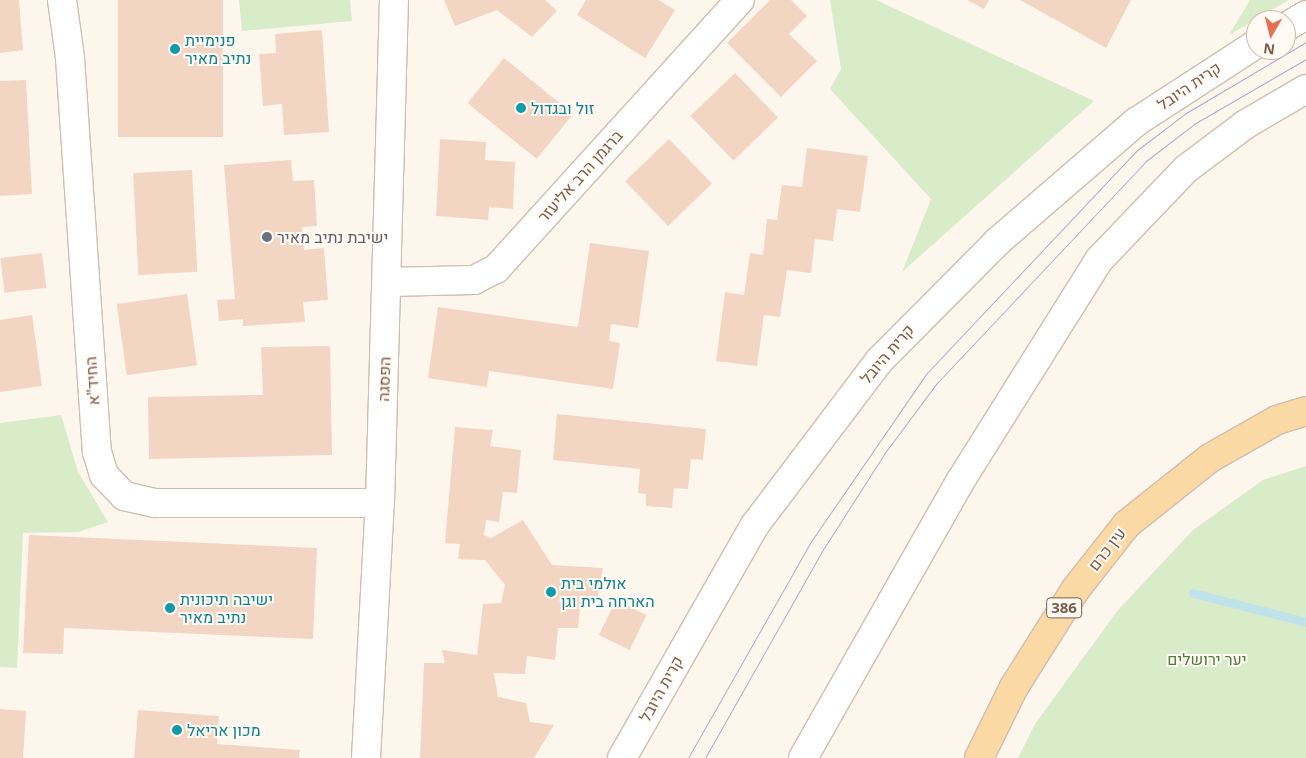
<!DOCTYPE html>
<meta charset="utf-8">
<style>
body{margin:0}
#map{position:relative;width:1306px;height:758px;overflow:hidden;background:#fdf6ec;font-family:"Noto Sans",Heebo,sans-serif}
div>[style]{position:absolute}
.green>*{inset:0;background:#d8ecc9}
.stream>*{height:9px;margin:-4.5px;padding:0 4.5px;transform-origin:4.5px;border-radius:4.5px;background:#bfe3e8}
.building>*{inset:0;background:#f3d5c3;transform-origin:0 0}
.roads{filter:drop-shadow(1px 0 #d1beb0) drop-shadow(-1px 0 #d1beb0) drop-shadow(0 1px #d1beb0) drop-shadow(0 -1px #d1beb0)}
.minor>*{height:28px;margin:-14px;padding:0 14px;transform-origin:14px;border-radius:14px;background:#fff}
.tertiary>*{height:28px;margin:-14px;padding:0 14px;transform-origin:14px;border-radius:14px;background:#fff}
.secondary>*{height:28px;margin:-14px;padding:0 14px;transform-origin:14px;border-radius:14px;background:#fff}
.primary>*{height:28px;margin:-14px;padding:0 14px;transform-origin:14px;border-radius:14px;background:#fbd9a5}
.tram>*{height:1px;margin:-0.5px;padding:0 0.5px;transform-origin:0.5px;border-radius:0.5px;background:#b9a8c9}
.dots>*{width:14px;height:14px;translate:-50% -50%;box-sizing:border-box;border:2px solid #fffaf3;border-radius:50%}
span{translate:-50% -50%;white-space:nowrap;text-align:center;line-height:1.15;-webkit-text-stroke:4px #fffaf3;paint-order:stroke}
.shield-label span{padding:1px 4px;background:#fffaf3;border:1px solid;border-radius:4px;-webkit-text-stroke-width:0}
.shield-label{font-size:15px;color:#7a5c4d;font-weight:700}
.culture-label{font-size:16px;color:#0d838f}
.left{translate:0 -50%;text-align:left}
.street-label{font-size:16px;color:#7a5c4d}
.worship-label{font-size:16px;color:#5b616d}
.park-label{font-size:16px;color:#537a41}
.north{position:absolute;left:1246px;top:10px;width:50px;height:50px;box-sizing:border-box;background:#fffaf3;border:1px solid #cabbb1;border-radius:50%;rotate:188deg;font-size:14px;font-weight:700;line-height:20px;text-align:center;color:#7a5c4d}
.north::after{content:'';display:block;margin:auto;width:18px;height:22px;background:#e76f51;clip-path:polygon(50% 0,100% 100%,50% 72%,0 100%)}
</style>
<div id="map">
<div class="green">
<i style="clip-path:polygon(239px 0,350px 0,352px 21px,242px 31px)"></i>
<i style="clip-path:polygon(830px 0,876px 0,1094px 101px,902px 272px,931px 199px,830px 89px,841px 69px)"></i>
<i style="clip-path:polygon(1250px 0,1289px 0,1229px 35px)"></i>
<i style="clip-path:polygon(61px 415px,78px 472px,108px 522px,78px 532px,23px 533px,17px 668px,0 667px,0 423px)"></i>
<i style="clip-path:polygon(1306px 466px,1306px 758px,1018px 758px,1035px 724px,1118px 610px,1193px 530px,1263px 480px)"></i>
</div>
<div class="stream">
<i style="left:1193px;top:593px;width:117px;rotate:14.4deg"></i>
</div>
<div class="building">
<i style="clip-path:polygon(0 0,19px 0,23px 50px,0 53px)"></i>
<i style="left:118px;top:0;width:105px;height:137px"></i>
<i style="clip-path:polygon(444px 0,545px 0,557px 11px,532px 37px,497px 10px,455px 26px)"></i>
<i style="clip-path:polygon(586px 0,659px 0,675px 10px,645px 58px,577px 15px)"></i>
<i style="clip-path:polygon(770px 0,791px 0,807px 16px,789px 34px,817px 61px,781px 97px,727px 43px)"></i>
<i style="clip-path:polygon(967px 0,989px 0,984px 9px)"></i>
<i style="clip-path:polygon(1020px 0,1131px 0,1106px 48px)"></i>
<i style="clip-path:polygon(322px 30px,329px 132px,284px 135px,282px 104px,263px 106px,259px 54px,276px 53px,275px 34px)"></i>
<i style="left:504px;top:58px;width:89px;height:58px;rotate:39deg"></i>
<i style="left:735px;top:73px;width:62px;height:62px;rotate:46deg"></i>
<i style="clip-path:polygon(26px 80px,32px 194px,0 196px,0 81px)"></i>
<i style="clip-path:polygon(440px 139px,486px 142px,485px 160px,515px 162px,513px 209px,489px 207px,488px 220px,436px 216px)"></i>
<i style="left:669px;top:139px;width:62px;height:61px;rotate:46deg"></i>
<i style="clip-path:polygon(807px 148px,868px 156px,860px 212px,837px 209px,833px 241px,815px 239px,811px 273px,787px 270px,780px 317px,764px 315px,757px 366px,716px 361px,725px 292px,744px 295px,750px 253px,763px 255px,767px 219px,777px 220px,782px 185px,802px 187px)"></i>
<i style="clip-path:polygon(291px 160px,293px 181px,314px 180px,317px 226px,302px 227px,304px 250px,324px 248px,328px 300px,303px 302px,305px 322px,243px 326px,243px 319px,219px 321px,217px 300px,235px 299px,224px 165px)"></i>
<i style="left:192px;top:170px;width:102px;height:59px;rotate:87deg"></i>
<i style="clip-path:polygon(590px 243px,649px 251px,638px 328px,611px 324px,609px 341px,620px 343px,613px 389px,489px 371px,487px 387px,428px 378px,438px 307px,578px 327px)"></i>
<i style="left:42px;top:253px;width:35px;height:42px;rotate:83deg"></i>
<i style="left:187px;top:294px;width:72px;height:71px;rotate:82deg"></i>
<i style="clip-path:polygon(32px 315px,42px 386px,0 392px,0 320px)"></i>
<i style="clip-path:polygon(330px 346px,332px 455px,149px 459px,148px 397px,263px 395px,261px 347px)"></i>
<i style="clip-path:polygon(557px 414px,706px 429px,703px 460px,691px 459px,688px 489px,674px 488px,672px 508px,646px 506px,646px 494px,638px 493px,640px 469px,553px 460px)"></i>
<i style="clip-path:polygon(455px 427px,493px 430px,490px 446px,521px 450px,517px 493px,503px 492px,499px 522px,486px 520px,484px 535px,491px 538px,523px 520px,552px 565px,603px 568px,597px 602px,581px 598px,578px 628px,558px 628px,555px 660px,527px 656px,525px 674px,494px 673px,498px 697px,526px 703px,530px 722px,554px 725px,534px 758px,420px 758px,424px 663px,445px 663px,442px 650px,477px 655px,483px 604px,501px 603px,505px 585px,485px 560px,458px 559px,460px 544px,445px 543px)"></i>
<i style="clip-path:polygon(29px 535px,317px 548px,313px 639px,64px 628px,63px 654px,23px 653px)"></i>
<i style="left:616px;top:600px;width:34px;height:39px;rotate:26deg"></i>
<i style="clip-path:polygon(0 709px,26px 711px,23px 758px,0 758px)"></i>
<i style="clip-path:polygon(138px 710px,219px 716px,217px 744px,300px 750px,299px 758px,134px 758px)"></i>
</div>
<div class="roads">
<div class="minor">
<i style="left:62px;top:0;width:59px;rotate:82.1deg"></i>
<i style="left:70px;top:58px;width:395px;rotate:86.1deg"></i>
<i style="left:97px;top:452px;width:24px;rotate:73deg"></i>
<i style="left:104px;top:475px;width:29px;rotate:46deg"></i>
<i style="left:124px;top:496px;width:32px;rotate:13deg"></i>
<i style="left:155px;top:503px;width:225px"></i>
<i style="left:387px;top:282px;width:87px;rotate:-1.3deg"></i>
<i style="left:474px;top:280px;width:25px;rotate:-27deg"></i>
<i style="left:496px;top:269px;width:363px;rotate:-47.8deg"></i>
</div>
<div class="tertiary">
<i style="left:366px;top:758px;width:255px;rotate:-86.9deg"></i>
<i style="left:380px;top:503px;width:503px;rotate:-88.41deg"></i>
</div>
<div class="secondary">
<i style="left:1286px;top:27px;width:23px;rotate:-31deg"></i>
<i style="left:622px;top:758px;width:268px;rotate:-60.3deg"></i>
<i style="left:755px;top:525px;width:207px;rotate:-52.9deg"></i>
<i style="left:880px;top:360px;width:166px;rotate:-45.2deg"></i>
<i style="left:997px;top:242px;width:184px;rotate:-40.8deg"></i>
<i style="left:1136px;top:122px;width:143px;rotate:-33deg"></i>
<i style="left:803px;top:758px;width:320px;rotate:-60.4deg"></i>
<i style="left:961px;top:480px;width:260px;rotate:-57.9deg"></i>
<i style="left:1099px;top:260px;width:126px;rotate:-46.3deg"></i>
<i style="left:1186px;top:169px;width:75px;rotate:-36.9deg"></i>
<i style="left:1246px;top:124px;width:69px;rotate:-30.3deg"></i>
</div>
<div class="primary">
<i style="left:979px;top:758px;width:79px;rotate:-63.8deg"></i>
<i style="left:1014px;top:687px;width:115px;rotate:-57.8deg"></i>
<i style="left:1075px;top:590px;width:84px;rotate:-51.8deg"></i>
<i style="left:1127px;top:524px;width:106px;rotate:-38.5deg"></i>
<i style="left:1210px;top:458px;width:77px;rotate:-29.6deg"></i>
<i style="left:1277px;top:420px;width:30px;rotate:-17deg"></i>
</div>
</div>
<div class="tram">
<i style="left:688px;top:758px;width:251px;rotate:-60.4deg"></i>
<i style="left:812px;top:540px;width:201px;rotate:-55.5deg"></i>
<i style="left:926px;top:374px;width:306px;rotate:-46.7deg"></i>
<i style="left:1136px;top:151px;width:63px;rotate:-37.2deg"></i>
<i style="left:1186px;top:113px;width:139px;rotate:-30.6deg"></i>
<i style="left:705px;top:758px;width:241px;rotate:-60.5deg"></i>
<i style="left:824px;top:548px;width:112px;rotate:-57.4deg"></i>
<i style="left:884px;top:454px;width:89px;rotate:-53.3deg"></i>
<i style="left:937px;top:383px;width:305px;rotate:-46.7deg"></i>
<i style="left:1146px;top:161px;width:61px;rotate:-37.6deg"></i>
<i style="left:1194px;top:124px;width:129px;rotate:-30.1deg"></i>
</div>
<div class="dots">
<i style="left:175px;top:49px;background:#0f9aa8"></i>
<i style="left:521px;top:108px;background:#0f9aa8"></i>
<i style="left:267px;top:237px;background:#6b7280"></i>
<i style="left:551px;top:592px;background:#0f9aa8"></i>
<i style="left:170px;top:608px;background:#0f9aa8"></i>
<i style="left:177px;top:730px;background:#0f9aa8"></i>
</div>
<div class="shield-label">
<span style="left:1064px;top:608px">386</span>
</div>
<div class="culture-label">
<span class="left" style="left:185px;top:49px">פנימיית<br>נתיב מאיר</span>
<span class="left" style="left:531px;top:108px">זול ובגדול</span>
<span class="left" style="left:561px;top:592px">אולמי בית<br>הארחה בית וגן</span>
<span class="left" style="left:180px;top:608px">ישיבה תיכונית<br>נתיב מאיר</span>
<span class="left" style="left:187px;top:730px">מכון אריאל</span>
</div>
<div class="street-label">
<span style="left:1189px;top:86px;rotate:-34deg">קרית היובל</span>
<span style="left:580px;top:176px;rotate:-48deg">ברגמן הרב אליעזר</span>
<span style="left:887px;top:354px;rotate:-49deg">קרית היובל</span>
<span style="left:384px;top:379px;rotate:-88deg">הפסגה</span>
<span style="left:92px;top:381px;rotate:-94deg">החיד"א</span>
<span style="left:1107px;top:549px;rotate:-52deg">עין כרם</span>
<span style="left:661px;top:689px;rotate:-61deg">קרית היובל</span>
</div>
<div class="worship-label">
<span class="left" style="left:277px;top:237px">ישיבת נתיב מאיר</span>
</div>
<div class="park-label">
<span style="left:1207px;top:659px">יער ירושלים</span>
</div>
<div class="north">N</div>
</div>
